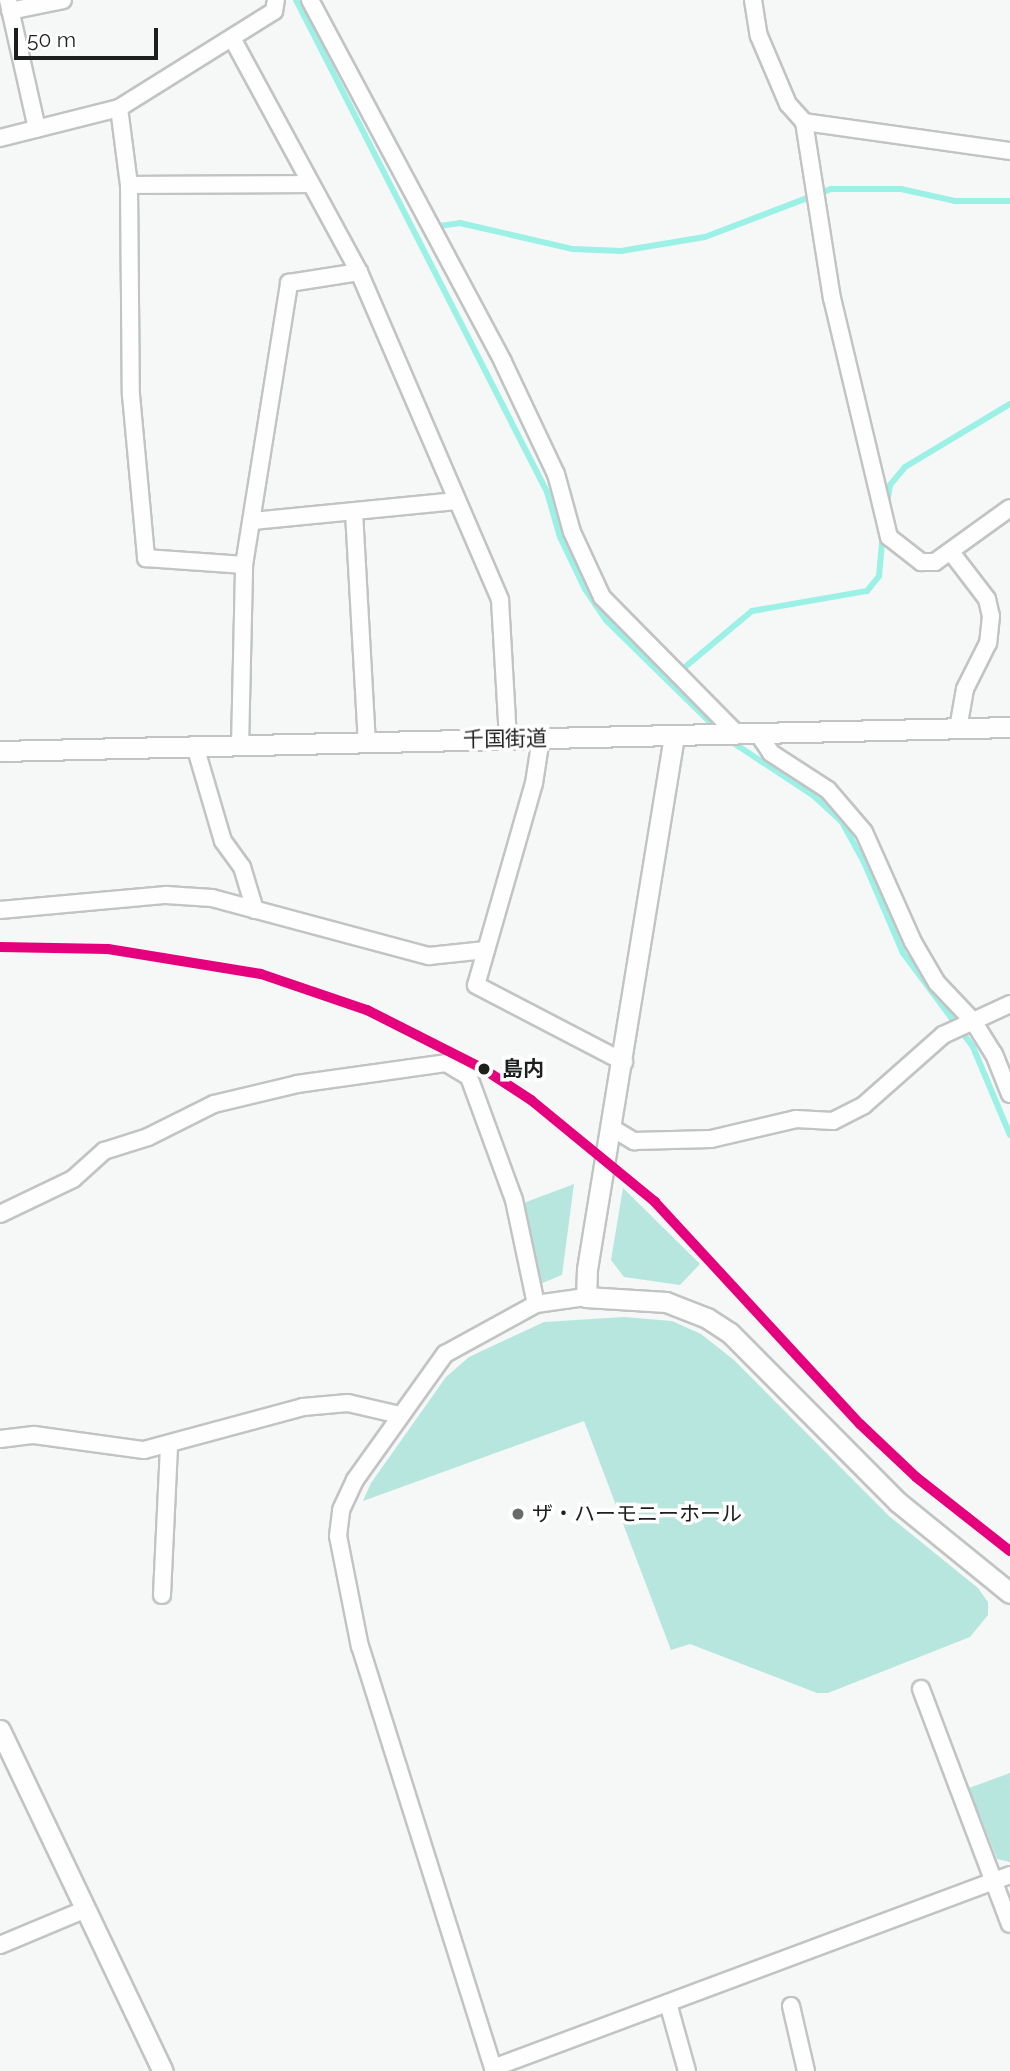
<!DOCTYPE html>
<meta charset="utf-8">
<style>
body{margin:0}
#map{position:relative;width:1010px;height:2071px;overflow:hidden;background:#f5f8f7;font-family:Raleway,"Noto Sans JP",sans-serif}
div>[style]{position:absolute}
.green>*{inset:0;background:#b6e6de}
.stream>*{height:6px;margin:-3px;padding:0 3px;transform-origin:3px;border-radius:3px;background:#9bf1e5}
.roads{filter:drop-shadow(2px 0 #c2c4c4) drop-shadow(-2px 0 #c2c4c4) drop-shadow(0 2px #c2c4c4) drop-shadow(0 -2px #c2c4c4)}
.minor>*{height:16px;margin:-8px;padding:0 8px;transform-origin:8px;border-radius:8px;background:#fefefe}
.tertiary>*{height:19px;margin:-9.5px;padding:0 9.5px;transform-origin:9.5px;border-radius:9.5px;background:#fefefe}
.rail-1>*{height:10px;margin:-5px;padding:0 5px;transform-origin:5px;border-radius:5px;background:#e5007d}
.dots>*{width:19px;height:19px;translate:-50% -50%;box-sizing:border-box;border:4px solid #fff;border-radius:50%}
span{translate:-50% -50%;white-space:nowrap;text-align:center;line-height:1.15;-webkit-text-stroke:7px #fff;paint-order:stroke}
.street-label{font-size:21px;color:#1d1f1e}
.stop-label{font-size:21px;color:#1d1f1e;font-weight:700}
.left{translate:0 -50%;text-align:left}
.poi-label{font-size:21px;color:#1d1f1e}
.scale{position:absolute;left:14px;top:28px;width:144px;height:32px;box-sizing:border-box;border:4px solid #1d1f1e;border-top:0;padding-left:9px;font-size:21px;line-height:24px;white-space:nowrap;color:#1d1f1e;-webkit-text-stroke:5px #fff;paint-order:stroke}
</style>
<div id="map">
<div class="green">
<i style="clip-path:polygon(574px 1184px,562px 1275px,540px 1284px,532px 1273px,522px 1207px,526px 1202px)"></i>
<i style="clip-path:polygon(623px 1188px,700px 1264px,680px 1285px,624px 1277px,611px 1260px)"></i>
<i style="clip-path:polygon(624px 1317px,672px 1321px,701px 1334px,734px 1360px,889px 1516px,978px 1588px,988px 1602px,988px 1615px,970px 1637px,828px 1693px,817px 1693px,690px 1644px,671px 1650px,584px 1421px,363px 1501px,371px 1483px,446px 1377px,469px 1357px,544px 1322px)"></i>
<i style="clip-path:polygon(1010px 1773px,1010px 1862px,997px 1859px,969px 1788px)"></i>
</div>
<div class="stream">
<i style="left:296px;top:0;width:552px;rotate:62.97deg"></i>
<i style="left:547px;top:492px;width:47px;rotate:73.9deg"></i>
<i style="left:560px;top:537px;width:58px;rotate:64.3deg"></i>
<i style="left:585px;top:589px;width:37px;rotate:56deg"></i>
<i style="left:606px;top:620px;width:154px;rotate:44.5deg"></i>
<i style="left:432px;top:227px;width:28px;rotate:-8deg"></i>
<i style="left:460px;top:223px;width:116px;rotate:13deg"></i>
<i style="left:573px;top:249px;width:48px;rotate:2.4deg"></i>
<i style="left:621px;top:251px;width:85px;rotate:-9.5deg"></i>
<i style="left:705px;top:237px;width:135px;rotate:-20.9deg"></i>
<i style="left:831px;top:189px;width:70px"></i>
<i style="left:901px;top:189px;width:55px;rotate:12.5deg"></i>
<i style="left:955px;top:201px;width:55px"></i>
<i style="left:887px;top:504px;width:19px;rotate:-81deg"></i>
<i style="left:890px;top:485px;width:23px;rotate:-50deg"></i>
<i style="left:905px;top:467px;width:122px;rotate:-31deg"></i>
<i style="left:679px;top:672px;width:95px;rotate:-39.9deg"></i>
<i style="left:752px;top:611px;width:117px;rotate:-9.9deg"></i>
<i style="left:867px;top:591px;width:19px;rotate:-51deg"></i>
<i style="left:879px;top:576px;width:44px;rotate:-84.8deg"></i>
<i style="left:726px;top:738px;width:105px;rotate:33.4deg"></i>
<i style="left:814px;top:796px;width:38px;rotate:43deg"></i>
<i style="left:842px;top:822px;width:46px;rotate:61.2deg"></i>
<i style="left:864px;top:862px;width:99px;rotate:66.8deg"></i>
<i style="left:903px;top:953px;width:117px;rotate:53.3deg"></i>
<i style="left:973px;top:1047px;width:95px;rotate:67.2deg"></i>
</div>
<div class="roads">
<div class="minor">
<i style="left:8px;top:0;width:132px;rotate:77.3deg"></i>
<i style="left:310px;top:0;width:410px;rotate:61.9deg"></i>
<i style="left:503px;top:362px;width:124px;rotate:64.7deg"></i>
<i style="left:556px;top:474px;width:60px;rotate:74.6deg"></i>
<i style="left:572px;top:532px;width:72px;rotate:65.2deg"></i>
<i style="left:602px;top:597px;width:190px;rotate:45.4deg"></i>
<i style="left:753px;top:0;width:36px;rotate:81deg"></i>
<i style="left:759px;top:36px;width:74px;rotate:66.9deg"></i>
<i style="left:788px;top:104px;width:24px;rotate:48deg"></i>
<i style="left:804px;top:122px;width:208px;rotate:8deg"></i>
<i style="left:10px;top:11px;width:54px;rotate:-11.7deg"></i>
<i style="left:232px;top:38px;width:266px;rotate:61.5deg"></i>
<i style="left:359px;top:272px;width:357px;rotate:66.7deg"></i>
<i style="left:500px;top:600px;width:139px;rotate:86.7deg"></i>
<i style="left:119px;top:108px;width:78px;rotate:82.6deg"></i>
<i style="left:129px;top:185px;width:210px;rotate:89.5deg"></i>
<i style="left:131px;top:395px;width:164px;rotate:84.7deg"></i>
<i style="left:146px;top:558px;width:98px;rotate:4.1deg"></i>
<i style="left:804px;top:122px;width:178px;rotate:81deg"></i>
<i style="left:832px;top:298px;width:246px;rotate:76.6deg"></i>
<i style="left:889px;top:537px;width:41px;rotate:38deg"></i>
<i style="left:921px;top:562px;width:14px"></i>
<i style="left:935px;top:562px;width:92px;rotate:-35.8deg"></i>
<i style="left:0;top:138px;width:123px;rotate:-14.1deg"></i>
<i style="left:119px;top:108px;width:183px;rotate:-32deg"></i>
<i style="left:274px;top:11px;width:11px;rotate:-80deg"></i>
<i style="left:129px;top:185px;width:181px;rotate:-0.3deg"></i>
<i style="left:354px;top:512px;width:230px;rotate:86.8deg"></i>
<i style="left:253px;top:521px;width:204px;rotate:-5.6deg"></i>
<i style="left:951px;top:552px;width:59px;rotate:52.5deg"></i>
<i style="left:987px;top:599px;width:17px;rotate:77deg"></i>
<i style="left:991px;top:616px;width:27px;rotate:96deg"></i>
<i style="left:988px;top:643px;width:51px;rotate:116.6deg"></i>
<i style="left:965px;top:689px;width:40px;rotate:100deg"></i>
<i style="left:757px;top:732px;width:25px;rotate:56deg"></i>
<i style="left:771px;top:753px;width:68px;rotate:33deg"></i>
<i style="left:828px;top:790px;width:55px;rotate:49.4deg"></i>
<i style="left:864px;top:832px;width:120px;rotate:66deg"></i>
<i style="left:913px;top:942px;width:48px;rotate:59.7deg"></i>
<i style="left:937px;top:983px;width:52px;rotate:46.5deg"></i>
<i style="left:973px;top:1021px;width:39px;rotate:58deg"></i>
<i style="left:994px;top:1054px;width:43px;rotate:68.2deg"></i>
<i style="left:541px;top:738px;width:46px;rotate:98.8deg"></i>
<i style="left:534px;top:783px;width:210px;rotate:106deg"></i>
<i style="left:476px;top:985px;width:167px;rotate:27.5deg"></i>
<i style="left:195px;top:746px;width:99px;rotate:73.6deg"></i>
<i style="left:223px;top:841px;width:32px;rotate:54deg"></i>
<i style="left:242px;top:867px;width:45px;rotate:73.2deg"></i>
<i style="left:240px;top:747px;width:182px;rotate:-88.7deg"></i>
<i style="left:244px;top:565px;width:286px;rotate:-80.9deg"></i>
<i style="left:289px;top:283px;width:71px;rotate:-8.9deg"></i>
<i style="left:0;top:910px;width:167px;rotate:-5.2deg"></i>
<i style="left:166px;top:895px;width:46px;rotate:3.7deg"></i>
<i style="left:212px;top:898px;width:225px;rotate:15deg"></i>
<i style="left:429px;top:956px;width:57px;rotate:-6deg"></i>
<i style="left:612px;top:1128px;width:26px;rotate:31deg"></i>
<i style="left:634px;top:1141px;width:77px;rotate:-1.5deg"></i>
<i style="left:711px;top:1139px;width:87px;rotate:-13.2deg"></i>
<i style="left:796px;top:1119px;width:37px;rotate:3deg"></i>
<i style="left:833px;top:1121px;width:35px;rotate:-27deg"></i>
<i style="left:864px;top:1105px;width:106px;rotate:-41.5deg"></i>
<i style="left:943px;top:1035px;width:74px;rotate:-24.8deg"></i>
<i style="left:0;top:1214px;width:81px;rotate:-25.6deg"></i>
<i style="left:73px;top:1179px;width:42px;rotate:-42.1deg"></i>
<i style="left:104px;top:1151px;width:46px;rotate:-17.7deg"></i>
<i style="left:148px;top:1137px;width:74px;rotate:-26.6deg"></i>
<i style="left:214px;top:1104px;width:85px;rotate:-13.5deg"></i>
<i style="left:297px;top:1084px;width:150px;rotate:-8deg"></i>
<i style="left:446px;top:1063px;width:27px;rotate:31deg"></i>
<i style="left:469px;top:1077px;width:131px;rotate:69.9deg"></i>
<i style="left:514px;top:1200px;width:106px;rotate:78.1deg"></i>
<i style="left:0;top:1439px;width:34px;rotate:-7deg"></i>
<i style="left:34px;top:1435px;width:111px;rotate:7.8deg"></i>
<i style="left:144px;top:1450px;width:165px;rotate:-15.1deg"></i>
<i style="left:303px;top:1407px;width:45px;rotate:-5.1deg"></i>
<i style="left:348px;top:1403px;width:53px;rotate:13deg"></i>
<i style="left:162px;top:1595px;width:148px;rotate:-87.3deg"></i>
<i style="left:921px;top:1689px;width:251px;rotate:69.3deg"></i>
<i style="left:0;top:1945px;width:93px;rotate:-22.7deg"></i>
<i style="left:668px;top:2003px;width:71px;rotate:74.4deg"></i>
<i style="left:791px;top:2006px;width:67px;rotate:77deg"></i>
<i style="left:493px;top:2068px;width:552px;rotate:-20.47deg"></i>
<i style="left:494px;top:2071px;width:445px;rotate:-107.5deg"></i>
<i style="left:360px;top:1647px;width:113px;rotate:-101.2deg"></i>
<i style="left:338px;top:1536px;width:26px;rotate:-83deg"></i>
<i style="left:341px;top:1510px;width:33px;rotate:-65deg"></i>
<i style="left:355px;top:1480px;width:155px;rotate:-54.5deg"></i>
<i style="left:445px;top:1354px;width:104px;rotate:-28.8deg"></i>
<i style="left:536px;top:1304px;width:50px;rotate:-8deg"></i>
</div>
<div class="tertiary">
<i style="left:674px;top:736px;width:540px;rotate:99.27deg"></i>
<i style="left:587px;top:1269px;width:28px;rotate:92deg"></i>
<i style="left:586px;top:1297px;width:80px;rotate:3.6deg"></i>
<i style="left:666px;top:1302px;width:44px;rotate:21.3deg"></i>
<i style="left:707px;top:1318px;width:27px;rotate:33deg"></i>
<i style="left:730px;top:1333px;width:238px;rotate:45.2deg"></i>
<i style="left:898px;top:1502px;width:144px;rotate:39.1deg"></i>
<i style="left:0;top:751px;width:1010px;rotate:-1.36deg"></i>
<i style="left:0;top:1730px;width:378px;rotate:64.5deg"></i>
</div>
</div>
<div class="rail-1">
<i style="left:0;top:947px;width:108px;rotate:1.1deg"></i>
<i style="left:108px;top:949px;width:155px;rotate:9.3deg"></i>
<i style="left:261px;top:974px;width:112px;rotate:18.8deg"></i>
<i style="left:367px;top:1010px;width:129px;rotate:26.8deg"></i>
<i style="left:482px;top:1068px;width:59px;rotate:33.1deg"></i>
<i style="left:531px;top:1100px;width:161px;rotate:39.4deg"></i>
<i style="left:655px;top:1202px;width:302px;rotate:47.3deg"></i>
<i style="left:860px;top:1424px;width:77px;rotate:43.4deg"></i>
<i style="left:916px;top:1477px;width:120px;rotate:38.2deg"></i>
</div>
<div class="dots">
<i style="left:484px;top:1069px;background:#1d1f1e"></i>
<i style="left:518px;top:1514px;background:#696b6a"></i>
</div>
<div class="street-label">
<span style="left:505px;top:739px;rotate:-1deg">千国街道</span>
</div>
<div class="stop-label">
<span class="left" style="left:502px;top:1069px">島内</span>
</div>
<div class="poi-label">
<span class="left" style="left:532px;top:1514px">ザ・ハーモニーホール</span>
</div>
<div class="scale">50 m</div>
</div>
